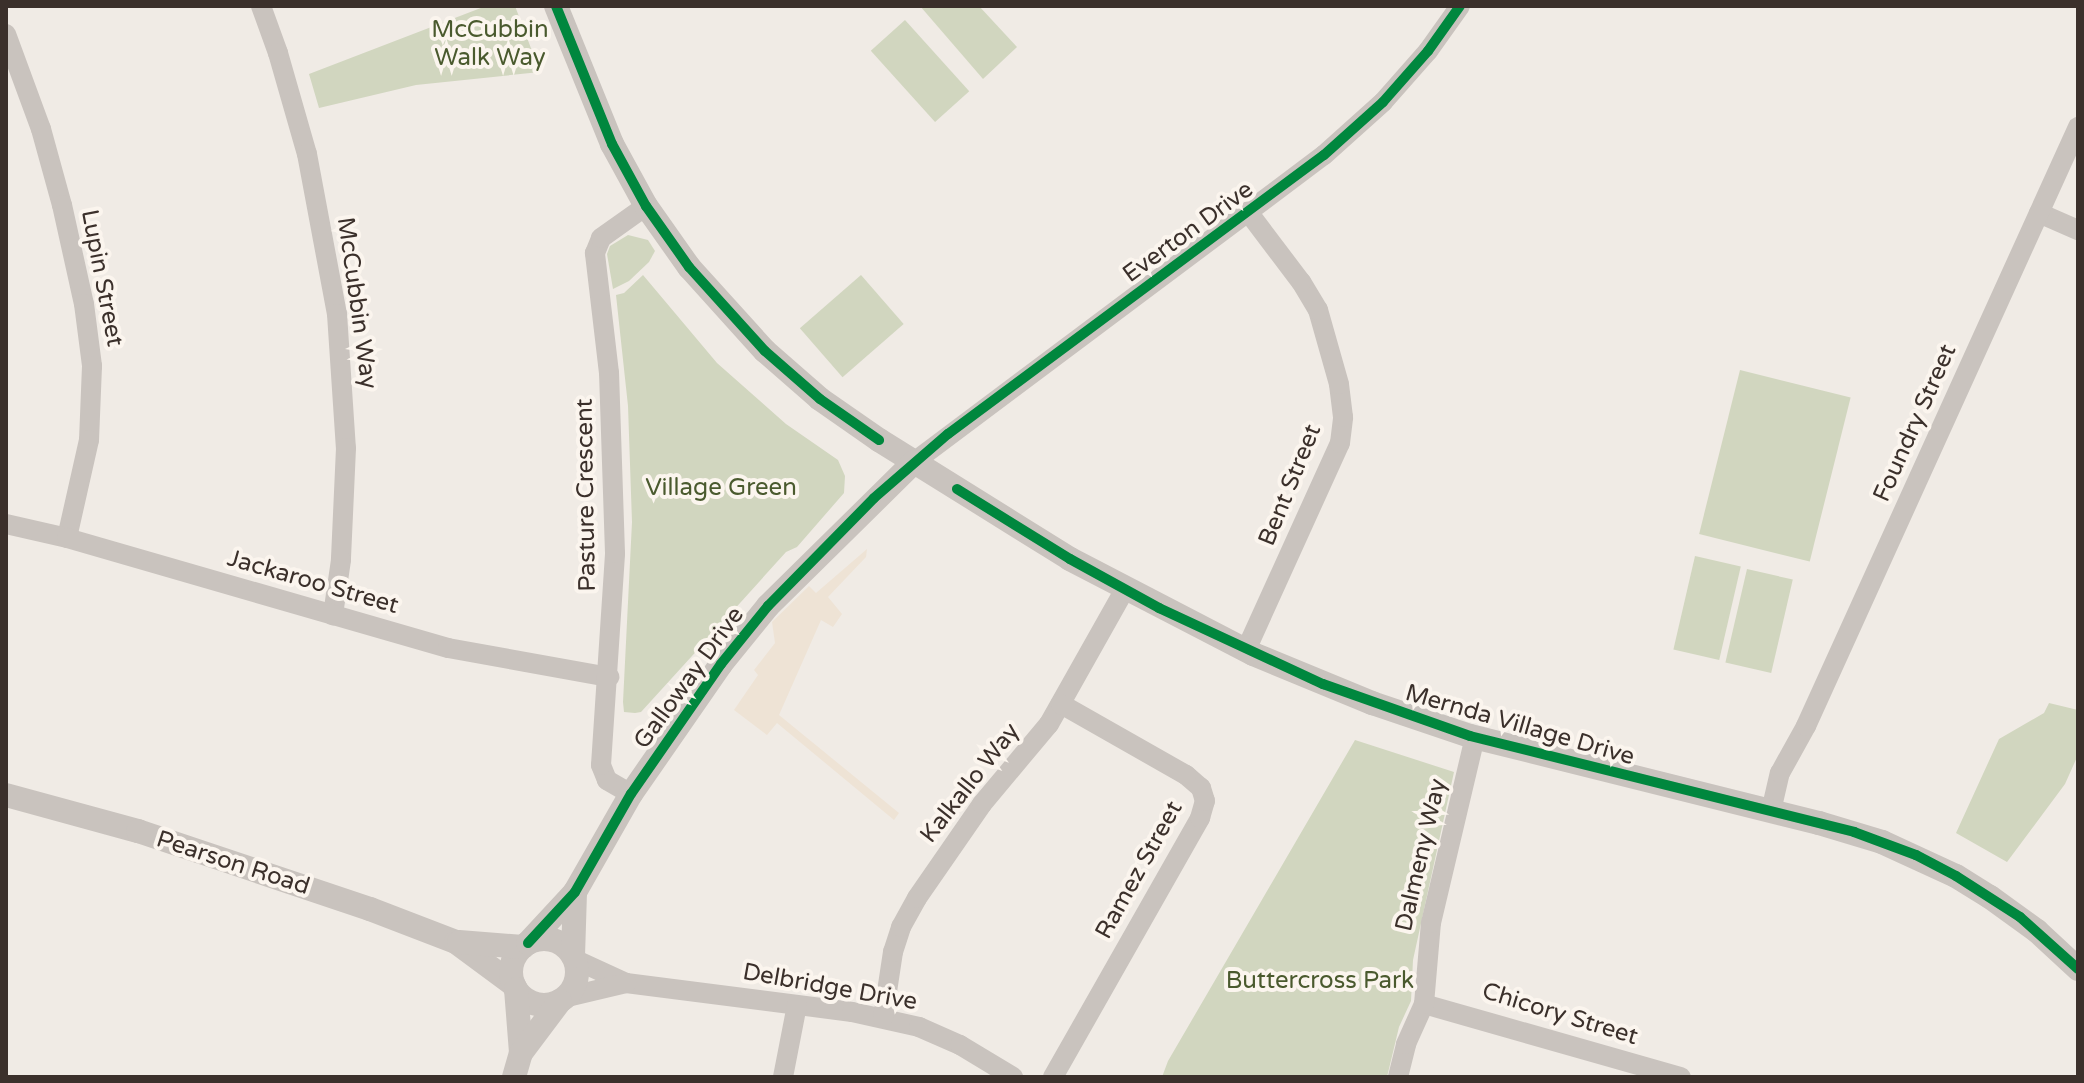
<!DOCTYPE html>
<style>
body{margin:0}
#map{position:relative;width:2084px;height:1083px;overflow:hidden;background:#f0ebe5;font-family:"Varela Round",sans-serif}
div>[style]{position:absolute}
.green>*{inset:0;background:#d1d6bf;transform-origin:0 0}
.plaza>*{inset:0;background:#eee3d5}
.minor>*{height:20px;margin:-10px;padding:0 10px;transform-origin:10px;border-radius:10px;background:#c9c3be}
.tertiary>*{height:24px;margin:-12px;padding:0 12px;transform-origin:12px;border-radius:12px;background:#c9c3be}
.tertiary>.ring{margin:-12px;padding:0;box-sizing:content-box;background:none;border:24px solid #c9c3be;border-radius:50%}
.cycleway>*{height:10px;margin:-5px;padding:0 5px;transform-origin:5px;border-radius:5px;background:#00873e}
span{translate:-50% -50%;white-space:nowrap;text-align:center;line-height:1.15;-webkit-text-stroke:8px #fbf5ee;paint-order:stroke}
.park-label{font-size:24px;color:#4a5a2e}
.street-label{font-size:24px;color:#3b302b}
.frame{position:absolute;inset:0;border:8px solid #3b302b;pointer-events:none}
</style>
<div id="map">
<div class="green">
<i style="clip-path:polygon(486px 6px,515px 6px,540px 72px,416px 85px,319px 108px,309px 74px)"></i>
<i style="clip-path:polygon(920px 6px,979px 6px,1017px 47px,983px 79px)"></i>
<i style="left:905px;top:20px;width:96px;height:46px;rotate:48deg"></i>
<i style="clip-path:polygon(628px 235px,648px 240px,655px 251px,649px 262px,629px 281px,613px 289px,607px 254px,610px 246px)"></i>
<i style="clip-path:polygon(643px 275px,717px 363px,786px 424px,838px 460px,845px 476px,844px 493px,797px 547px,786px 552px,731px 613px,734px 630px,716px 655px,702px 645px,641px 712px,635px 713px,624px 712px,623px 702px,632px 522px,628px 406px,616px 295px,624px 293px)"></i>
<i style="left:861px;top:275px;width:65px;height:81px;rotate:49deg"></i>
<i style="left:1740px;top:370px;width:114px;height:169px;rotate:14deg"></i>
<i style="left:1695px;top:556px;width:47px;height:96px;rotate:13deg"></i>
<i style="left:1747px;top:569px;width:47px;height:96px;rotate:13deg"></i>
<i style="clip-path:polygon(2049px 703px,2078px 710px,2078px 755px,2065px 784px,2007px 862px,1956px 833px,1999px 739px,2044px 713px)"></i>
<i style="clip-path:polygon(1355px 740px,1454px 772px,1413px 960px,1411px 1001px,1399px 1027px,1387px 1077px,1162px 1077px,1168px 1061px)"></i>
</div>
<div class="plaza">
<i style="clip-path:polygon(867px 549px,866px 557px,828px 597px,842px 614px,833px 627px,821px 620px,779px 715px,899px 813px,894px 820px,777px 723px,767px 735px,734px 710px,758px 675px,754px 670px,775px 643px,772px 622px,809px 586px,816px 593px)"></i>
</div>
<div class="minor">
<i style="left:261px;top:6px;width:50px;rotate:70.1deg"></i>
<i style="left:278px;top:53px;width:105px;rotate:74deg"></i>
<i style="left:307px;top:154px;width:163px;rotate:79.4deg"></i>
<i style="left:337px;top:314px;width:134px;rotate:86.2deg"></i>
<i style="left:346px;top:448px;width:112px;rotate:92.6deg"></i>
<i style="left:341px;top:560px;width:56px;rotate:98.3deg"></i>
<i style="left:6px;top:34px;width:101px;rotate:69.8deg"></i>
<i style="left:41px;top:129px;width:79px;rotate:74.6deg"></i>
<i style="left:62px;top:205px;width:101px;rotate:77.5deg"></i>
<i style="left:84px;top:304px;width:63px;rotate:82.6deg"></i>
<i style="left:92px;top:366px;width:74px;rotate:92.3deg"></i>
<i style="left:89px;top:440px;width:100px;rotate:102.7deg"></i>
<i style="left:2039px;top:213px;width:43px;rotate:23.6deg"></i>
<i style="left:914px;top:462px;width:512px;rotate:-36.83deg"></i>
<i style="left:1324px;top:155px;width:79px;rotate:-41.9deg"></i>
<i style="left:1383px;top:102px;width:68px;rotate:-48.6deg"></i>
<i style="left:1428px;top:51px;width:55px;rotate:-54.6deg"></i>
<i style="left:6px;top:524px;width:63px;rotate:12.9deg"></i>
<i style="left:67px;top:538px;width:397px;rotate:16.1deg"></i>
<i style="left:448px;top:648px;width:164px;rotate:10.2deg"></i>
<i style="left:1246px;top:650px;width:227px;rotate:-65.6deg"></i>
<i style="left:1340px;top:443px;width:26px;rotate:-83deg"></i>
<i style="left:1343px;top:417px;width:33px;rotate:-97deg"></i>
<i style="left:1339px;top:384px;width:77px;rotate:-105.8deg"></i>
<i style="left:1318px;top:310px;width:33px;rotate:-121deg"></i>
<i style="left:1301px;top:282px;width:88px;rotate:-127.1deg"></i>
<i style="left:631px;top:794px;width:28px;rotate:-150deg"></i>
<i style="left:607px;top:780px;width:16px;rotate:-112deg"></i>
<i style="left:601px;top:765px;width:212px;rotate:-86.2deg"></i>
<i style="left:615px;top:553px;width:180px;rotate:-91.9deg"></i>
<i style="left:609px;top:373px;width:121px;rotate:-96.7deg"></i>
<i style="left:595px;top:253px;width:16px;rotate:-68deg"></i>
<i style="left:601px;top:238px;width:55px;rotate:-35.4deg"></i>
<i style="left:1771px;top:811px;width:39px;rotate:-77deg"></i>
<i style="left:1780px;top:773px;width:54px;rotate:-61deg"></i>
<i style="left:1806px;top:726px;width:658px;rotate:-65.58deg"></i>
<i style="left:574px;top:959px;width:57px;rotate:24.8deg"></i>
<i style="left:626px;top:983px;width:228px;rotate:7.3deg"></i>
<i style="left:852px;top:1012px;width:69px;rotate:12.6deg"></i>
<i style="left:919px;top:1027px;width:45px;rotate:23.7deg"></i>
<i style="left:960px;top:1045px;width:62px;rotate:31.1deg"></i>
<i style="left:563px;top:998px;width:65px;rotate:-13.4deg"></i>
<i style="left:1424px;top:1004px;width:267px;rotate:15.9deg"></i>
<i style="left:883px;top:1018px;width:67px;rotate:-81.4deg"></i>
<i style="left:893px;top:952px;width:26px;rotate:-72deg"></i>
<i style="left:901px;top:927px;width:33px;rotate:-61deg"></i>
<i style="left:917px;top:898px;width:114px;rotate:-55.3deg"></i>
<i style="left:982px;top:804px;width:104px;rotate:-50.1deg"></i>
<i style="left:1049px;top:724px;width:155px;rotate:-60.6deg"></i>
<i style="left:783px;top:1077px;width:73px;rotate:-79deg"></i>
<i style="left:1053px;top:1077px;width:298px;rotate:-60.4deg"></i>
<i style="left:1200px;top:818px;width:18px;rotate:-74deg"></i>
<i style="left:1205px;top:801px;width:14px;rotate:-107deg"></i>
<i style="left:1201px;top:788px;width:20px;rotate:-139deg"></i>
<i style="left:1186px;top:775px;width:144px;rotate:-150.4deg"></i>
<i style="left:1398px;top:1077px;width:34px;rotate:-76deg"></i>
<i style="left:1406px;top:1044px;width:44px;rotate:-65.8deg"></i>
<i style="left:1424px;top:1004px;width:81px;rotate:-85.1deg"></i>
<i style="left:1431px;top:923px;width:191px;rotate:-76.7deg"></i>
</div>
<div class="tertiary">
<i style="left:556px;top:6px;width:149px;rotate:67.9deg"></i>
<i style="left:612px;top:144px;width:71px;rotate:61.3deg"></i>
<i style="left:646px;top:206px;width:75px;rotate:54.8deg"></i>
<i style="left:689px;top:267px;width:113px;rotate:47.9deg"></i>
<i style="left:765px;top:351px;width:73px;rotate:41.1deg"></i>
<i style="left:820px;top:399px;width:72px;rotate:34.8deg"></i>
<i style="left:879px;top:440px;width:225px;rotate:31.9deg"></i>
<i style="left:1070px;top:559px;width:206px;rotate:27.4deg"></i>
<i style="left:1253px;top:654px;width:129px;rotate:22.4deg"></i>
<i style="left:1372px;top:703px;width:103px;rotate:18.6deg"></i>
<i style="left:1470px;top:736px;width:360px;rotate:14deg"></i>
<i style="left:1819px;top:823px;width:66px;rotate:16.8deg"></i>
<i style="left:1882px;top:842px;width:81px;rotate:24.7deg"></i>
<i style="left:1956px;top:876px;width:40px;rotate:32deg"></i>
<i style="left:1990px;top:897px;width:58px;rotate:35.9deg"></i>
<i style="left:2037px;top:931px;width:56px;rotate:42.8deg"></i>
<i style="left:6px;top:795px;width:137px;rotate:15.3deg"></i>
<i style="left:138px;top:831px;width:245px;rotate:18.6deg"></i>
<i style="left:370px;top:909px;width:92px;rotate:21deg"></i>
<i style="left:456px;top:942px;width:72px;rotate:36.6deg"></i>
<i class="ring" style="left:511px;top:939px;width:42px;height:42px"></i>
<i style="left:459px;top:942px;width:64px;rotate:4.5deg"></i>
<i style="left:528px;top:943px;width:69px;rotate:-47.3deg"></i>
<i style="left:575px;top:892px;width:113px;rotate:-60.3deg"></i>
<i style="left:631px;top:794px;width:158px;rotate:-55.3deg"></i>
<i style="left:721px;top:664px;width:75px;rotate:-51deg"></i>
<i style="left:768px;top:606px;width:205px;rotate:-44.6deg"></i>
<i style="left:573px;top:956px;width:64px;rotate:-88.2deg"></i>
<i style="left:516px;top:989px;width:64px;rotate:85.5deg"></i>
<i style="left:514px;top:1077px;width:25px;rotate:-74deg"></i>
<i style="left:521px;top:1053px;width:65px;rotate:-53.1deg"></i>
</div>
<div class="cycleway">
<i style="left:556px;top:6px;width:149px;rotate:67.9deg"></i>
<i style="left:612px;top:144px;width:71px;rotate:61.3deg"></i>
<i style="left:646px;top:206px;width:75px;rotate:54.8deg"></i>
<i style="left:689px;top:267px;width:113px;rotate:47.9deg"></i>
<i style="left:765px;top:351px;width:73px;rotate:41.1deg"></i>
<i style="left:820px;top:399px;width:72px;rotate:34.8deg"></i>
<i style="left:957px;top:489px;width:133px;rotate:31.8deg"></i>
<i style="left:1070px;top:559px;width:102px;rotate:28.8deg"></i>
<i style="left:1159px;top:608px;width:181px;rotate:24.9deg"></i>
<i style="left:1323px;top:684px;width:156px;rotate:19.5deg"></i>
<i style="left:1470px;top:736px;width:396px;rotate:14deg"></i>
<i style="left:1854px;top:832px;width:66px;rotate:20.4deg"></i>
<i style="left:1916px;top:855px;width:45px;rotate:27.7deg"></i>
<i style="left:1956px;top:876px;width:76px;rotate:32.6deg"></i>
<i style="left:2020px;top:917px;width:78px;rotate:41.9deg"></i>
<i style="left:528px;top:943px;width:69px;rotate:-47.3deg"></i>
<i style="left:575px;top:892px;width:113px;rotate:-60.3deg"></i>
<i style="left:631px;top:794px;width:158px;rotate:-55.3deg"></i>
<i style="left:721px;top:664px;width:75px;rotate:-51deg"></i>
<i style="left:768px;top:606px;width:151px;rotate:-45.5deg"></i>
<i style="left:874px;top:498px;width:98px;rotate:-40.9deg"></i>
<i style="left:948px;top:434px;width:468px;rotate:-36.6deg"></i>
<i style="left:1324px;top:155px;width:79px;rotate:-41.9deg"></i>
<i style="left:1383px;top:102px;width:68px;rotate:-48.6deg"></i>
<i style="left:1428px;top:51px;width:55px;rotate:-54.6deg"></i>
</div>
<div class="park-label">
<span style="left:490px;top:44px">McCubbin<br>Walk Way</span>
<span style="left:721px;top:488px">Village Green</span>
<span style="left:1320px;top:981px">Buttercross Park</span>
</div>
<div class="street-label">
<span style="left:1188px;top:232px;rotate:-36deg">Everton Drive</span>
<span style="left:102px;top:278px;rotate:79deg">Lupin Street</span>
<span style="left:357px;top:303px;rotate:82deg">McCubbin Way</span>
<span style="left:1915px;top:423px;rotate:-66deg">Foundry Street</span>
<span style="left:1290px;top:485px;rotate:-68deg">Bent Street</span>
<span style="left:586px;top:495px;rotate:-91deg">Pasture Crescent</span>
<span style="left:313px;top:582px;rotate:16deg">Jackaroo Street</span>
<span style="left:689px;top:678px;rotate:-54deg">Galloway Drive</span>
<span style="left:1520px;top:725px;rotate:16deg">Mernda Village Drive</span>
<span style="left:970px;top:783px;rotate:-52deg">Kalkallo Way</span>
<span style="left:1421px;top:855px;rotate:-77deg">Dalmeny Way</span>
<span style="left:233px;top:863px;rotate:18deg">Pearson Road</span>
<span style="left:1139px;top:870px;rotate:-61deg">Ramez Street</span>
<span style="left:830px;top:987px;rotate:10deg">Delbridge Drive</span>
<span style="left:1560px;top:1014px;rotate:17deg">Chicory Street</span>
</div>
<div class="frame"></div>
</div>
